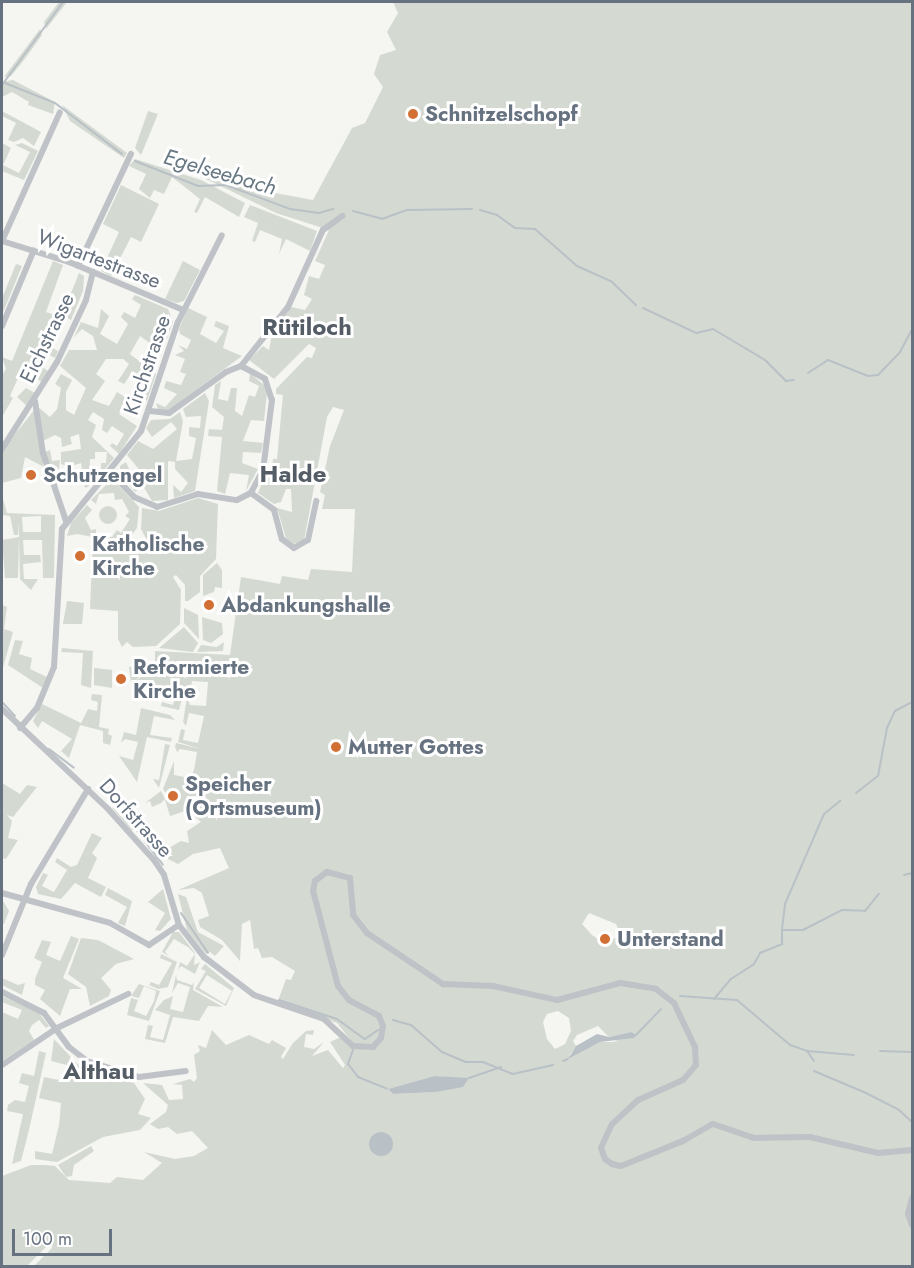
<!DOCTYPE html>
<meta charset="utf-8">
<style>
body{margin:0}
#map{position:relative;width:914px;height:1268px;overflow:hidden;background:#f5f5f2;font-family:Jost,sans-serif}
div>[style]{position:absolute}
.green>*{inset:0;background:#d4dad2}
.round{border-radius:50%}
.water>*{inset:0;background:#b9c1c6}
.stream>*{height:2px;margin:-1px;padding:0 1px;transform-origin:1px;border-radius:1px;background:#b9c1c6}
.street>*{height:6px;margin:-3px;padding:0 3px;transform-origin:3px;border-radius:3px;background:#bfc2c6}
.dots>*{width:16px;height:16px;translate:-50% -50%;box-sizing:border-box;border:3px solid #fff;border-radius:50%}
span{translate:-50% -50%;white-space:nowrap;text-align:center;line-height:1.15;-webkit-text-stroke:6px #fff;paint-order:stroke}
.poi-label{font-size:21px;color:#677280;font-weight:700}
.left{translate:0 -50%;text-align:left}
.street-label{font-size:21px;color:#677280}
.water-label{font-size:22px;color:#687984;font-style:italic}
.quarter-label{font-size:24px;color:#545c66;font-weight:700}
.frame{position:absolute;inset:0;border:3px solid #677280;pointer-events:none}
.scale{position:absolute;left:12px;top:1229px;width:100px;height:27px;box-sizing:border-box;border:3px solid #677280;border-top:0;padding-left:8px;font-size:18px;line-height:21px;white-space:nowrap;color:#677280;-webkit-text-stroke:4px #fff;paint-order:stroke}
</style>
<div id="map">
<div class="green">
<i style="clip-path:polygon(59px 2px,67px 2px,46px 29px,44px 22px)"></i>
<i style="clip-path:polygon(evenodd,393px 2px,912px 2px,912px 1266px,34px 1266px,52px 1248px,53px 1240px,27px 1266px,2px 1266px,2px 1176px,31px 1165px,45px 1165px,55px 1166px,69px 1180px,110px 1183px,117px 1177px,143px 1180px,162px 1163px,144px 1152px,175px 1159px,194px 1156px,208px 1148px,192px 1131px,177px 1134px,168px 1127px,158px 1129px,150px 1124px,166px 1112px,168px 1105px,143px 1083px,162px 1085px,169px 1100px,183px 1099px,182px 1085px,173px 1084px,190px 1079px,194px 1082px,197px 1078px,194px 1055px,200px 1051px,198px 1045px,206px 1048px,212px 1030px,226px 1045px,249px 1035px,269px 1044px,272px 1040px,286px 1048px,281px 1057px,283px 1059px,293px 1043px,306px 1031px,314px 1030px,313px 1035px,306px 1034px,304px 1047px,314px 1049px,324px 1042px,312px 1056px,328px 1050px,343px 1068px,345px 1065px,330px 1042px,341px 1037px,351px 1048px,353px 1043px,337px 1023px,278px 1001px,286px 979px,291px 980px,295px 971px,272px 957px,262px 958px,258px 948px,254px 949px,250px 920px,242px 924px,240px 961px,222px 940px,200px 927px,198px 920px,209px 916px,202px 893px,194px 888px,178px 890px,229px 868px,220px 848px,193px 854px,178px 864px,158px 854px,181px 841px,189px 843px,187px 831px,201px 822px,188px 810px,170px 816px,165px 800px,179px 798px,177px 790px,167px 795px,163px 789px,174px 761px,174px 775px,190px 778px,194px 770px,197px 752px,180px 749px,177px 752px,175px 747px,176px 743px,201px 749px,178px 742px,181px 729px,185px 730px,183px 740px,198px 743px,204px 716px,189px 713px,186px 726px,183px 722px,187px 698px,190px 705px,206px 706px,208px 682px,192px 681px,191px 686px,185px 686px,179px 710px,161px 706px,162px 702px,173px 705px,176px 693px,160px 690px,154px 699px,144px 694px,145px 683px,137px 680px,155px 666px,155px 651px,230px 655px,241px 577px,280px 584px,282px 576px,308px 580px,311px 569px,352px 572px,355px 509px,322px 509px,325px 495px,320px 492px,330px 446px,344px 410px,333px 407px,327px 417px,304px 541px,293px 544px,286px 538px,277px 508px,292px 512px,291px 489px,286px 489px,281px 502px,274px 504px,258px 493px,265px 475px,271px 475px,273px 459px,277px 459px,283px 395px,276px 394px,276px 389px,307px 357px,312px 358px,316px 348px,309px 344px,274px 379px,249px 360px,263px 346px,269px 350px,272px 334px,282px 338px,286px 331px,279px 325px,291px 307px,305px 310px,312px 299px,304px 295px,309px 276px,319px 279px,325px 265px,315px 261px,329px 230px,276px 213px,200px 176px,205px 166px,259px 190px,313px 200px,352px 128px,365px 123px,383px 87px,374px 74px,380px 55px,396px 50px,387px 32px,398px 13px,393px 2px,589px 913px,616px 924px,620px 933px,614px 939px,599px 940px,592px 935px,582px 924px,589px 913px,393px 2px,558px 1011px,569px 1018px,571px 1031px,565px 1044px,555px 1049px,547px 1039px,543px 1022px,547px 1014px,558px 1011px,393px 2px,598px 1026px,609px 1037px,631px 1032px,614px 1042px,600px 1042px,569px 1056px,576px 1046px,573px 1041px,577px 1035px,598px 1026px,393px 2px,434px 1076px,469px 1079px,436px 1092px,393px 1094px,388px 1089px,434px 1076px)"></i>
<i style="clip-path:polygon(40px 29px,42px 35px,24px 60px,11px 76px,4px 77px)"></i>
<i style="clip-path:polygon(13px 80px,55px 102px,53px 114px,28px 105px,29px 102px,12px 92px,2px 97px,2px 82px)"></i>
<i style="clip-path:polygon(62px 105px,127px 153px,124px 158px,70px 121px)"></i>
<i style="clip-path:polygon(2px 111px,41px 132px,34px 146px,23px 138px,14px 142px,8px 140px,16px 123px,2px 116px)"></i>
<i style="clip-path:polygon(148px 111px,158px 114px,141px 155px,135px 148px)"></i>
<i style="clip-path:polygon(2px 143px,11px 148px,3px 165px,19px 173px,30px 152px,15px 145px,22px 143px,38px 151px,24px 180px,2px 171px)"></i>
<i style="clip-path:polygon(135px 159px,201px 180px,245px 203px,239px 217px,205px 197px,197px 213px,194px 212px,200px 199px,172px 177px,164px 194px,154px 190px,150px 198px,139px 189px,146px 174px,129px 166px)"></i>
<i style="clip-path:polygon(121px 185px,159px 204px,141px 242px,131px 237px,111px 276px,101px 271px,119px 232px,103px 224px)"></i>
<i style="clip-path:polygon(250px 205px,317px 231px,310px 251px,286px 239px,279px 254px,282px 239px,260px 230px,255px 242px,252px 241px,258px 223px,244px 217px)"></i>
<i style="clip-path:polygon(53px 261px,63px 265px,46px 312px,58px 316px,45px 344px,58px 351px,55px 358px,41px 350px,36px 363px,48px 371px,42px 382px,29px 374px,27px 379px,22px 375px,18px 378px,10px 396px,13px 398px,2px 417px,2px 375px,6px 369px,2px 357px,12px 361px)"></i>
<i style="clip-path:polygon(183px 261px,200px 270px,184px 301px,177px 303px,165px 299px)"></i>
<i style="clip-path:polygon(16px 264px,22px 266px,2px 315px,2px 298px)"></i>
<i style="clip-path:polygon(79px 273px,84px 276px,83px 291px,71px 320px,62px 316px)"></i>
<i style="clip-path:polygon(135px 295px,168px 309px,173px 322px,159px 359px,150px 354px,155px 347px,140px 336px,130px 354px,156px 374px,147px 401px,138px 397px,145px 386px,144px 379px,133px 371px,124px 384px,118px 381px,129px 364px,123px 359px,106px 359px,96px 374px,105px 381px,92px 400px,109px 406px,117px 392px,129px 400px,119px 414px,137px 426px,119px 454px,110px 446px,112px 443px,117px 446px,124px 434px,112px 426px,107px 433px,102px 430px,104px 419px,93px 412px,88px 420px,96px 425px,92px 437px,114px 458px,101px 474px,101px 463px,106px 463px,107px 452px,95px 452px,95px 459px,90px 459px,89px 486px,85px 488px,81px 463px,69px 467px,61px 464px,61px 452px,81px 449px,79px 434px,70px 437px,72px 444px,62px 447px,61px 438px,55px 435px,43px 441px,38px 407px,50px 417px,57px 409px,61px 388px,55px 384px,61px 374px,72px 380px,66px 392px,66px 410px,74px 415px,86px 388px,60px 366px,69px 350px,97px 350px,93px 336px,82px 329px,74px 337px,81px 322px,98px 328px,101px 309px,109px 316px,100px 334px,117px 344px,128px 324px,121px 317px,124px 312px,135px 318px,141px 305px,132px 299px)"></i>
<i style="clip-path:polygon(188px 308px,207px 317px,200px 334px,216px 343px,224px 331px,214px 326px,216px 321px,229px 326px,223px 348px,242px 356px,167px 411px,158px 409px,156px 403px,165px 407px,177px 394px,164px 388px,166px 381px,181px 385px,186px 374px,180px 372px,185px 359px,175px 355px,184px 351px,178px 345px,187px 349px,191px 340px,180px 334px,179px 329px)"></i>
<i style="clip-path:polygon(250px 373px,264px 385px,267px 393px,264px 421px,251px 420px,243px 441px,263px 443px,261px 453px,243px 452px,242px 463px,258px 469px,246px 491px,249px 475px,230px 473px,225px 494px,217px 491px,222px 437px,208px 436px,209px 429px,222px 430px,224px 417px,212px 407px,215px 385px,221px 381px,218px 399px,228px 401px,231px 388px,237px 388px,235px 411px,242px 416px,249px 395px,255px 397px,259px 386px,249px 381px)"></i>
<i style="clip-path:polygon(26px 388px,35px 393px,27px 406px,17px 397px)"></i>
<i style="clip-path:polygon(205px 393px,209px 401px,195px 491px,174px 498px,173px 485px,181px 492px,188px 483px,175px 469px,175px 462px,168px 461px,168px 500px,152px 501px,143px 486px,135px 492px,120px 473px,120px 466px,126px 462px,134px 480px,143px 474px,127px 455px,138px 441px,153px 449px,177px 429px,171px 422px,152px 437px,146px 428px,151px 420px,170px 419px,180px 412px,183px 421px,176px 461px,192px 459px,196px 438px,189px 436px,189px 427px,200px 428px,201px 416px,186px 417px,183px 409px)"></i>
<i style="clip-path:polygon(34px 410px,44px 467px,25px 457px,21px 478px,2px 483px,2px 451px)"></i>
<i style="clip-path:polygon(50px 450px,52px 461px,60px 460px,57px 487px,45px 452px)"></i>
<i style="clip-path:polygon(109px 482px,116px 483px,139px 507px,137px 528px,131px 536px,133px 543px,146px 549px,150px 546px,141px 529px,142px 508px,159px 511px,198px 498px,218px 504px,216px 559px,200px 576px,200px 592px,188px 601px,185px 601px,185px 585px,176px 575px,173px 577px,181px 590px,180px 624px,156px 646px,133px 647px,127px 642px,122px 647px,118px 639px,118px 611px,90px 609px,93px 537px,77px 534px,67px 536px,71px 523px,87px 505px,92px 510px,85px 518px,91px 530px,96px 529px,96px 535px,112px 537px,117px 530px,121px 533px,130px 519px,125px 516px,129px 512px,122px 499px,115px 500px,114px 493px,99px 494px,96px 504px,91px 500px)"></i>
<i style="clip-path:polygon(evenodd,2px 495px,7px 513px,55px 515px,54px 578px,43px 578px,42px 540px,23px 540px,24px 555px,40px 555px,41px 562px,23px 564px,24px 579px,38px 579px,31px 590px,20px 579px,19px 538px,18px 578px,5px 578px,2px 540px,19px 537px,19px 522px,18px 535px,14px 535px,10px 516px,2px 515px,2px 495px,41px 516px,41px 532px,23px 532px,22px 517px,41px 516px)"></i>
<i class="round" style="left:99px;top:506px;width:18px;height:18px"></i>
<i style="clip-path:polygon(217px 563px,222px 570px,222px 588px,215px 587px,214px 592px,203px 596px,203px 575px)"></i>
<i style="clip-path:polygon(67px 601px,84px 603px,82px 624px,63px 624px)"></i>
<i style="clip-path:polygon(2px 605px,7px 607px,4px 629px,13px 632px,2px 671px)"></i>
<i style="clip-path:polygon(184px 608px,198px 615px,199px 639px,184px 623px)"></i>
<i style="clip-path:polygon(202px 617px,222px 623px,223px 634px,211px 643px,203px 640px)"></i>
<i style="clip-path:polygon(184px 627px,198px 643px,193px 652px,159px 648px)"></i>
<i style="clip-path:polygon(15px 640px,23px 641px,19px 654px,32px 658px,30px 669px,47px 677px,43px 688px,8px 665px)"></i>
<i style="clip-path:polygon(224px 642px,223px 651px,197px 652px,201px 645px,217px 647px)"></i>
<i style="clip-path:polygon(62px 648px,93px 651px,91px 688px,81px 685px,83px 653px,61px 652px)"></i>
<i style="clip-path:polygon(148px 665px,135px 682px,131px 682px,129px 667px)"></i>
<i style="clip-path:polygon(94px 668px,112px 670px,112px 688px,94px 685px)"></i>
<i style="clip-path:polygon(92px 694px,102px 695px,99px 727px,109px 729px,108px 734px,112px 736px,110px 745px,103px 743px,103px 731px,80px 725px,69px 758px,61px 751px,72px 739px,42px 721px,38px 728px,33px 721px,42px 704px,81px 723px,88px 709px,97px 711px,98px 702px,91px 700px)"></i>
<i style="clip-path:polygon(141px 708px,170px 715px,175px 720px,154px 716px,150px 735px,172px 738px,171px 742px,147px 737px,137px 782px,119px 756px,133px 760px,138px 742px,125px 739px,121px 743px,124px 732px,136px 735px)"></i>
<i style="clip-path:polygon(165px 744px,170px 745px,159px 788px,153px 779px,159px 780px)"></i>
<i style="clip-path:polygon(2px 783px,20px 794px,27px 785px,37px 787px,13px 817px,7px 815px,12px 821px,8px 838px,18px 840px,6px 859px,2px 858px)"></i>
<i style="clip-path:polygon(161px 791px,165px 799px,161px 803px,152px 807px,150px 801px,145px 803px)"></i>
<i style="clip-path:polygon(117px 804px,130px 809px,143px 824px,132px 831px,112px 808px)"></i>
<i style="clip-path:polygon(92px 833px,102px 838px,92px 853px,97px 858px,88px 878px,106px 887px,101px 897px,75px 883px,61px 899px,38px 894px,36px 887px,43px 873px,48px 875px,42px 886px,54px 892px,67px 870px,55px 862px,57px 858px,71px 867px,77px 865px)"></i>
<i style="clip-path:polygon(108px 888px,132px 901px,125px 926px,118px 923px,127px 907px,105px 895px)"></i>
<i style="clip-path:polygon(163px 889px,171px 919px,160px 931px,155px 930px,165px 913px,148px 902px)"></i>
<i style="clip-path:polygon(178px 894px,186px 897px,198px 932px,224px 946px,215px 956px,210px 952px,206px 954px,187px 930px)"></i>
<i style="clip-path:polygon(2px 899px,9px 911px,4px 924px,2px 924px)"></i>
<i style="clip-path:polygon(173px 932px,179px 932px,195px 953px,194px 965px,200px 962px,195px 974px,181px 966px,178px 970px,180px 962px,187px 966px,195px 954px,188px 947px,174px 939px,165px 952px,169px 956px,162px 952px)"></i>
<i style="clip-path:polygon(71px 936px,79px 939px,63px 978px,82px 989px,70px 989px,60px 1016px,40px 999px,45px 990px,35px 985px,35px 979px,42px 962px,34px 958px,42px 940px,51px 942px,46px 955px,60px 961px)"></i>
<i style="clip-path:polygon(81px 938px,98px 940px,134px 959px,116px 964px,101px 978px,111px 990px,109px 996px,90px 1006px,86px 987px,68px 974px)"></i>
<i style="clip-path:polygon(161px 954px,177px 962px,168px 987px,158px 989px,149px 985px,151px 982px,159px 985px,172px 963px,160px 958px)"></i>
<i style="clip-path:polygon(evenodd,205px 964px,234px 988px,226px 1006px,195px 989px,206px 971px,201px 969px,205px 964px,207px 975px,232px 991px,225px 1004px,199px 988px,207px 975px)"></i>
<i style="clip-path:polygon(176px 975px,177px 980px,192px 985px,194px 982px,193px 990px,223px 1007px,208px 1006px,199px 1021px,173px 1017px,165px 1043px,145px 1039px,148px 1025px,153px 1026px,150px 1037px,163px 1040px,170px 1015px,155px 1010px,164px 1000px,173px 996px,170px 1009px,183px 1012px,190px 987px,178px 983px,172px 993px)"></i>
<i style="clip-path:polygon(2px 978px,18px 985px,25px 983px,22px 995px,2px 985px)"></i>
<i style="clip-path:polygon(139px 984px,160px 991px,149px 1021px,127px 1015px,131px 998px,138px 1000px,134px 1011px,146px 1016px,154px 1001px,156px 991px,144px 986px,139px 998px,131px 996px)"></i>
<i style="clip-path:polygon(2px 996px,39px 1013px,49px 1026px,46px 1028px,39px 1020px,32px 1025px,29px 1031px,34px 1040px,2px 1061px,2px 1012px,18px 1019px,22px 1010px,2px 1002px)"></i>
<i style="clip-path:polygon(54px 1039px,83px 1070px,134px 1083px,145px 1099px,138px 1114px,151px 1118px,140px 1130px,103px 1137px,57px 1162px,35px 1159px,35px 1151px,52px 1154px,59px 1125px,61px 1103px,39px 1098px,44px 1077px,64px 1081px,67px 1065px,51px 1061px)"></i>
<i style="clip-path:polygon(39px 1051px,46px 1053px,29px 1130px,21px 1161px,12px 1164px,23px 1114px,7px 1111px,8px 1105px,15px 1100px,25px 1102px,29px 1086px,19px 1083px,22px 1073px,34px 1076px)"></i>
<i style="clip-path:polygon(91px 1146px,94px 1151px,74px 1165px,72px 1176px,66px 1177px,58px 1165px)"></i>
</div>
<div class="water">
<i style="clip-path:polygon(631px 1032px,636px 1035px,634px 1038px,600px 1042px,568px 1059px,576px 1046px,597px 1034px,609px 1037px)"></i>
<i style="clip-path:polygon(434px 1076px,469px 1078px,463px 1087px,436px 1092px,393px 1094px,388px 1089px)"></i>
<i class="round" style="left:369px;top:1132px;width:24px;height:24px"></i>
</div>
<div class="stream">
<i style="left:5px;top:83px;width:54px;rotate:21.8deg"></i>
<i style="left:55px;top:103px;width:84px;rotate:37.3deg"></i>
<i style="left:2px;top:85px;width:103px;rotate:-53.7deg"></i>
<i style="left:135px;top:161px;width:68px;rotate:21.6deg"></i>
<i style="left:198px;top:186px;width:28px;rotate:-2deg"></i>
<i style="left:226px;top:185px;width:68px;rotate:20.6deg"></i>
<i style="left:290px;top:209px;width:29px;rotate:8deg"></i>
<i style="left:319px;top:213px;width:15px;rotate:-16deg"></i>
<i style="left:480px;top:210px;width:18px;rotate:16deg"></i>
<i style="left:497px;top:215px;width:22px;rotate:36deg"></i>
<i style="left:515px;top:228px;width:20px;rotate:3deg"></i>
<i style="left:535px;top:229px;width:56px;rotate:41.4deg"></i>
<i style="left:577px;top:266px;width:37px;rotate:24deg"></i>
<i style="left:611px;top:281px;width:35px;rotate:44deg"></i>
<i style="left:353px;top:211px;width:30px;rotate:15deg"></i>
<i style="left:382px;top:219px;width:27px;rotate:-20deg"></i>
<i style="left:407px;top:210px;width:65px;rotate:-0.9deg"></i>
<i style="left:643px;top:308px;width:59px;rotate:25.3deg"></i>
<i style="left:696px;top:333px;width:17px;rotate:-13deg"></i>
<i style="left:713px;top:329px;width:61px;rotate:30.8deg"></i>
<i style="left:765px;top:360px;width:30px;rotate:45deg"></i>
<i style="left:786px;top:381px;width:8px;rotate:-7deg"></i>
<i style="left:808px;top:373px;width:24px;rotate:-33deg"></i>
<i style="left:828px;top:360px;width:43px;rotate:21.8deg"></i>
<i style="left:868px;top:376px;width:10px;rotate:-6deg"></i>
<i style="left:878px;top:375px;width:32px;rotate:-46deg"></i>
<i style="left:900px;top:352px;width:26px;rotate:-62deg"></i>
<i style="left:2px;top:702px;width:19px;rotate:47deg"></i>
<i style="left:49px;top:749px;width:31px;rotate:37deg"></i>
<i style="left:103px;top:787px;width:98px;rotate:52.4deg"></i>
<i style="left:856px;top:793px;width:28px;rotate:-38deg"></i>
<i style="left:878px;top:776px;width:49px;rotate:-79.4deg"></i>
<i style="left:887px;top:728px;width:19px;rotate:-65deg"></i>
<i style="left:895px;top:711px;width:19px;rotate:-28deg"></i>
<i style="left:904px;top:875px;width:8px;rotate:-14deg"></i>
<i style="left:181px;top:913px;width:48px;rotate:56deg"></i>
<i style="left:782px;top:929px;width:25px;rotate:-83deg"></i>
<i style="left:785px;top:904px;width:98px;rotate:-66.6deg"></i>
<i style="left:824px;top:814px;width:21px;rotate:-39deg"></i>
<i style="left:680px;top:996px;width:57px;rotate:4deg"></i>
<i style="left:737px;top:1000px;width:70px;rotate:40.3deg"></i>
<i style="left:790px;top:1045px;width:18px;rotate:19deg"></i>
<i style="left:807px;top:1051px;width:47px;rotate:4.9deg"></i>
<i style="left:714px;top:999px;width:26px;rotate:-50deg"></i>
<i style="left:731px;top:979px;width:27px;rotate:-33deg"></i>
<i style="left:754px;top:964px;width:13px;rotate:-61deg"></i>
<i style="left:760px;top:953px;width:24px;rotate:-22deg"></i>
<i style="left:782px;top:944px;width:14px;rotate:-90deg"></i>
<i style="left:782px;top:930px;width:21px"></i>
<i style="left:803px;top:930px;width:44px;rotate:-27.1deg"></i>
<i style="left:842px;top:910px;width:23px;rotate:2deg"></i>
<i style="left:865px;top:911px;width:22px;rotate:-51deg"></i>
<i style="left:279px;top:1000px;width:61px;rotate:18.1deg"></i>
<i style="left:337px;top:1019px;width:34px;rotate:36deg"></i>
<i style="left:365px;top:1039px;width:16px;rotate:-35deg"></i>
<i style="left:393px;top:1020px;width:19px;rotate:16deg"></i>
<i style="left:411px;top:1025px;width:41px;rotate:41.1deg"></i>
<i style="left:442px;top:1052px;width:25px;rotate:23deg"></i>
<i style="left:465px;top:1062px;width:18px"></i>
<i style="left:483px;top:1062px;width:32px;rotate:22deg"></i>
<i style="left:513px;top:1074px;width:41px;rotate:-12.7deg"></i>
<i style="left:636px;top:1035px;width:36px;rotate:-46deg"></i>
<i style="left:353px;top:1050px;width:15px;rotate:110deg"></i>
<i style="left:348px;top:1064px;width:16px;rotate:52deg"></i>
<i style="left:358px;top:1077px;width:31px;rotate:22deg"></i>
<i style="left:807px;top:1051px;width:12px;rotate:55deg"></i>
<i style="left:880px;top:1051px;width:32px;rotate:2deg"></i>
<i style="left:563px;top:1061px;width:5px;rotate:-22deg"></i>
<i style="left:814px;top:1071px;width:56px;rotate:22.9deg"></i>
<i style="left:866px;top:1093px;width:37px;rotate:27deg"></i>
<i style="left:899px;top:1110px;width:18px;rotate:43deg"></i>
<i style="left:469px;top:1078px;width:34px;rotate:-19deg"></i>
</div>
<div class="street">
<i style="left:2px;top:241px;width:70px;rotate:17.4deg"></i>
<i style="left:69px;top:262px;width:124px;rotate:22.8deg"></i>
<i style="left:2px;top:241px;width:141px;rotate:-65.8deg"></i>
<i style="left:78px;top:266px;width:124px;rotate:-64.7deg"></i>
<i style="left:2px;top:326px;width:82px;rotate:-67.2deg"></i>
<i style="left:241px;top:366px;width:27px;rotate:28deg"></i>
<i style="left:265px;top:379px;width:22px;rotate:72deg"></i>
<i style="left:272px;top:400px;width:71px;rotate:97.3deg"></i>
<i style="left:263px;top:470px;width:26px;rotate:118deg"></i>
<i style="left:35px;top:401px;width:53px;rotate:81.3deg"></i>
<i style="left:43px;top:453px;width:72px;rotate:71.3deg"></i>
<i style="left:150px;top:411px;width:19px;rotate:6deg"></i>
<i style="left:169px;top:413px;width:70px;rotate:-35.7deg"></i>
<i style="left:226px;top:372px;width:16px;rotate:-22deg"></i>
<i style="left:241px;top:366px;width:75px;rotate:-51.5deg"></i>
<i style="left:288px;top:307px;width:85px;rotate:-65.6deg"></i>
<i style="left:323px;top:230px;width:24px;rotate:-36deg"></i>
<i style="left:2px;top:449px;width:103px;rotate:-57.7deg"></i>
<i style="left:57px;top:362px;width:68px;rotate:-64.9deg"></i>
<i style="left:86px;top:300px;width:29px;rotate:-76deg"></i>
<i style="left:110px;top:472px;width:35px;rotate:46deg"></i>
<i style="left:134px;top:497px;width:25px;rotate:23deg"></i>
<i style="left:157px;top:507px;width:43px;rotate:-17.6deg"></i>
<i style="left:198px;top:494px;width:39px;rotate:9deg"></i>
<i style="left:237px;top:500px;width:16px;rotate:-27deg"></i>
<i style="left:251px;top:493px;width:29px;rotate:36deg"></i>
<i style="left:274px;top:510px;width:30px;rotate:75deg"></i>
<i style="left:282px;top:539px;width:15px;rotate:37deg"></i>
<i style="left:294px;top:548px;width:16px;rotate:-30deg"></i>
<i style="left:308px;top:540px;width:40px;rotate:-78deg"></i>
<i style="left:2px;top:709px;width:146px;rotate:43.3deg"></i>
<i style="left:108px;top:809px;width:69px;rotate:48deg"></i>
<i style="left:154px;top:860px;width:18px;rotate:56deg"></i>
<i style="left:164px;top:875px;width:52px;rotate:73.3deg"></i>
<i style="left:179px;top:925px;width:41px;rotate:52deg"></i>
<i style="left:204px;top:957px;width:63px;rotate:37.2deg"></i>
<i style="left:254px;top:995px;width:74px;rotate:18.9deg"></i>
<i style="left:324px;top:1019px;width:40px;rotate:43deg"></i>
<i style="left:353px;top:1046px;width:20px;rotate:3deg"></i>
<i style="left:373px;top:1047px;width:12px;rotate:-48deg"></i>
<i style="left:381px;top:1038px;width:12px;rotate:-81deg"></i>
<i style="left:383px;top:1026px;width:11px;rotate:-112deg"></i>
<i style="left:379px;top:1016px;width:34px;rotate:-152deg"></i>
<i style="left:349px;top:1000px;width:18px;rotate:-128deg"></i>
<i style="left:338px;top:986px;width:98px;rotate:-104.7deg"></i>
<i style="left:313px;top:891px;width:10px;rotate:-79deg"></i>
<i style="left:315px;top:881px;width:15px;rotate:-37deg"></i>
<i style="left:327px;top:872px;width:24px;rotate:15deg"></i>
<i style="left:350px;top:878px;width:37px;rotate:85deg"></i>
<i style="left:353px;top:915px;width:23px;rotate:52deg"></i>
<i style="left:367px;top:933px;width:92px;rotate:33.9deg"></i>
<i style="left:443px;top:984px;width:50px;rotate:2.3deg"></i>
<i style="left:493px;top:986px;width:66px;rotate:12.3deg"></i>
<i style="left:557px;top:1000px;width:65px;rotate:-15.1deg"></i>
<i style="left:620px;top:983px;width:36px;rotate:9deg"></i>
<i style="left:656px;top:989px;width:23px;rotate:38deg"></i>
<i style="left:674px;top:1003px;width:49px;rotate:64.5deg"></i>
<i style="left:695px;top:1047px;width:18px;rotate:87deg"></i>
<i style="left:696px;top:1065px;width:20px;rotate:131deg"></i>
<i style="left:683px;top:1080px;width:49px;rotate:156deg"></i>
<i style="left:638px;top:1100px;width:35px;rotate:137deg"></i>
<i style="left:612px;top:1124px;width:26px;rotate:115deg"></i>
<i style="left:601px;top:1148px;width:12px;rotate:70deg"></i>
<i style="left:605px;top:1159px;width:9px;rotate:36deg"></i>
<i style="left:612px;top:1164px;width:9px;rotate:13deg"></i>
<i style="left:621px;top:1166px;width:67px;rotate:-22deg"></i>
<i style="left:683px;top:1141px;width:34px;rotate:-30deg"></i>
<i style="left:713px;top:1124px;width:43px;rotate:18.9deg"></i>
<i style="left:754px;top:1138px;width:56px;rotate:-1deg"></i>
<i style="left:810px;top:1137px;width:70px;rotate:13.2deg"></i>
<i style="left:878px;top:1153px;width:34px;rotate:-5deg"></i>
<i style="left:20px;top:728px;width:26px;rotate:-50deg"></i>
<i style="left:37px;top:708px;width:44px;rotate:-67.5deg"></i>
<i style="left:54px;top:667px;width:138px;rotate:-86.7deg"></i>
<i style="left:62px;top:529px;width:126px;rotate:-51.1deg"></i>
<i style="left:141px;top:431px;width:115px;rotate:-71.3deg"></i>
<i style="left:178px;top:322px;width:97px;rotate:-63.2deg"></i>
<i style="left:2px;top:893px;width:112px;rotate:15.5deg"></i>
<i style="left:110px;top:923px;width:45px;rotate:29.4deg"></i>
<i style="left:149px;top:945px;width:36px;rotate:-34deg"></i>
<i style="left:2px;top:955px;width:77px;rotate:-67.8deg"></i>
<i style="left:31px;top:884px;width:111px;rotate:-59deg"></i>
<i style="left:2px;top:992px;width:47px;rotate:26.6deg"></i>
<i style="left:44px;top:1013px;width:42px;rotate:53.7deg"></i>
<i style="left:69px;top:1047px;width:23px;rotate:38deg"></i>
<i style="left:87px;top:1061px;width:54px;rotate:17.1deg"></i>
<i style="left:139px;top:1077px;width:47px;rotate:-7.3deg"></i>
<i style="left:2px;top:1065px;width:66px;rotate:-33.9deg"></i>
<i style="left:57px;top:1028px;width:79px;rotate:-25.6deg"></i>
<i style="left:912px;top:1198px;width:16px;rotate:104deg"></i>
<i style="left:908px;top:1214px;width:12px;rotate:70deg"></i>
</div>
<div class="dots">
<i style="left:413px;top:114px;background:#d26f35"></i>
<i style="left:31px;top:475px;background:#d26f35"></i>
<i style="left:80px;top:556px;background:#d26f35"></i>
<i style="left:209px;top:605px;background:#d26f35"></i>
<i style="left:121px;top:679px;background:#d26f35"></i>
<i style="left:336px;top:747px;background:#d26f35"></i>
<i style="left:173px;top:796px;background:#d26f35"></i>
<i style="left:605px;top:939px;background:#d26f35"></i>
</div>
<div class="poi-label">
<span class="left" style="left:425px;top:114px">Schnitzelschopf</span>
<span class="left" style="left:43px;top:475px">Schutzengel</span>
<span class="left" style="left:92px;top:556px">Katholische<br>Kirche</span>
<span class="left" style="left:221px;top:605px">Abdankungshalle</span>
<span class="left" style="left:133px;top:679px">Reformierte<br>Kirche</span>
<span class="left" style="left:348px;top:747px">Mutter Gottes</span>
<span class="left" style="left:185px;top:796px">Speicher<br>(Ortsmuseum)</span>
<span class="left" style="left:617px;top:939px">Unterstand</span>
</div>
<div class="street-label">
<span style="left:99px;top:259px;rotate:21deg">Wigartestrasse</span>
<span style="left:47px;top:338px;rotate:-64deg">Eichstrasse</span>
<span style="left:147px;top:365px;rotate:-71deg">Kirchstrasse</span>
<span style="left:136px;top:818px;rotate:48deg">Dorfstrasse</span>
</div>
<div class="water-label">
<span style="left:220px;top:172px;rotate:16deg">Egelseebach</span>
</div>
<div class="quarter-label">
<span style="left:307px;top:327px">Rütiloch</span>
<span style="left:293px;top:474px">Halde</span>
<span style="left:99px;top:1071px">Althau</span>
</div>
<div class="frame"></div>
<div class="scale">100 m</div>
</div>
